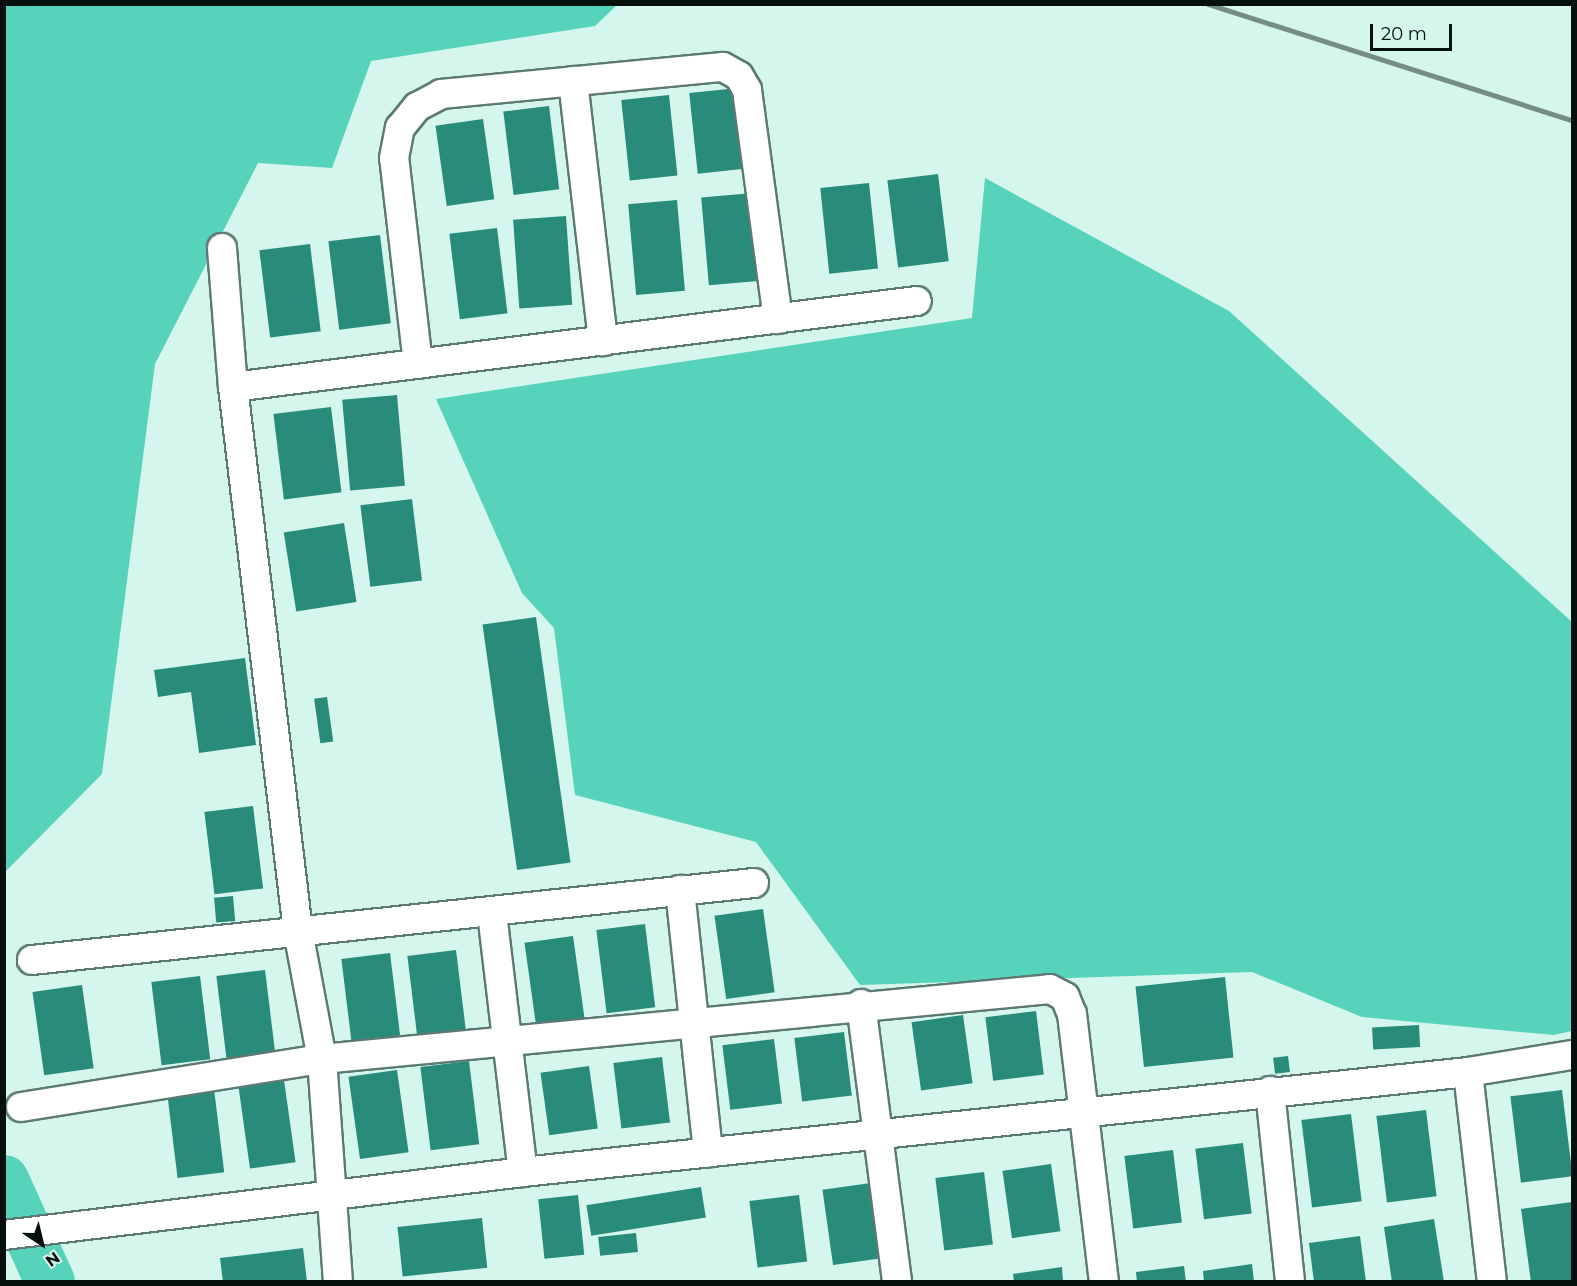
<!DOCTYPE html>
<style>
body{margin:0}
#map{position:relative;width:1577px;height:1286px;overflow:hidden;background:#d4f6ed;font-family:Montserrat,sans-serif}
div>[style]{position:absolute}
.water>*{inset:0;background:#56d3ba}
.river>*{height:50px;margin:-25px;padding:0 25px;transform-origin:25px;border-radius:25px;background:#56d3ba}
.building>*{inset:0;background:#298b79;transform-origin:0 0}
.roads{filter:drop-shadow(2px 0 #5c7a73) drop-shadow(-2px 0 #5c7a73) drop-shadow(0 2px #5c7a73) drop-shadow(0 -2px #5c7a73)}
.minor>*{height:28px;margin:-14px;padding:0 14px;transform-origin:14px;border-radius:14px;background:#fff}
.rail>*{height:4.5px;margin:-2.25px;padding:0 2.25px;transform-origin:2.25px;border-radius:2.25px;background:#768d87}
span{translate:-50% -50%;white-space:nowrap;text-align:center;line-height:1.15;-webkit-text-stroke:4.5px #d4f6ed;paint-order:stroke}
.frame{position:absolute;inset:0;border:6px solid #05100d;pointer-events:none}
.north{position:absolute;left:12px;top:1214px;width:60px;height:60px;-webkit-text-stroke:4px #d4f6ed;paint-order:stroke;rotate:145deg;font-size:16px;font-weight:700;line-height:24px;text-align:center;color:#05100d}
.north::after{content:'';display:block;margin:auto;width:21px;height:27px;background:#05100d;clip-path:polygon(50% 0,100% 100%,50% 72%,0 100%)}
.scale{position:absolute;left:1370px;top:24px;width:82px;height:27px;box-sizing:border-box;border:3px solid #05100d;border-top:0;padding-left:8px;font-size:18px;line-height:21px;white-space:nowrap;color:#05100d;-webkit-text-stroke:4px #d4f6ed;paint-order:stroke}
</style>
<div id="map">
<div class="water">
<i style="clip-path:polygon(5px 5px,617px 5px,595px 26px,371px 61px,332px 168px,258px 163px,155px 364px,102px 774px,5px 872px)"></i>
<i style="clip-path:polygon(985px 178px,1229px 311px,1572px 622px,1572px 1031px,1554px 1035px,1362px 1017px,1252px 972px,860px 985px,756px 842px,575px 795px,554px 628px,522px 593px,436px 399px,972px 318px)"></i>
</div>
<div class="river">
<i style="left:4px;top:1180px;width:112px;rotate:65.7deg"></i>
</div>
<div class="building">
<i style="left:738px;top:88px;width:81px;height:49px;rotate:84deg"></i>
<i style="left:669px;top:95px;width:81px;height:48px;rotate:84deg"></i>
<i style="left:549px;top:106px;width:84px;height:46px;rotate:83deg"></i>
<i style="left:483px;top:119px;width:81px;height:48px;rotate:82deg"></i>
<i style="left:938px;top:174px;width:88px;height:51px;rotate:83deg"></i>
<i style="left:869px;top:183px;width:86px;height:49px;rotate:84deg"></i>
<i style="left:753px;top:193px;width:88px;height:52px;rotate:85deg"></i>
<i style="left:677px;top:200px;width:91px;height:49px;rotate:85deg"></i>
<i style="left:566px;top:216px;width:89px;height:53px;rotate:86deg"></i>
<i style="left:497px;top:228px;width:86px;height:48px;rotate:83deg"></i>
<i style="left:380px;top:235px;width:89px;height:52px;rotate:83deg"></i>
<i style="left:310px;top:244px;width:88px;height:51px;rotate:83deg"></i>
<i style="left:397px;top:395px;width:91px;height:55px;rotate:85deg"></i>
<i style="left:331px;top:407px;width:86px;height:58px;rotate:83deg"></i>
<i style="left:412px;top:499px;width:82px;height:52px;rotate:83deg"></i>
<i style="left:344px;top:523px;width:80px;height:61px;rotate:81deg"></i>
<i style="left:536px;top:617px;width:248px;height:54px;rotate:82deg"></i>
<i style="clip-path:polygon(245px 658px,256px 745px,199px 753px,191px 692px,158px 697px,154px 670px)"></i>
<i style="left:327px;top:697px;width:45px;height:13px;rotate:82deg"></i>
<i style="left:253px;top:806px;width:83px;height:49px;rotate:83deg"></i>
<i style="left:233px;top:896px;width:25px;height:19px;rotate:85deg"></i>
<i style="left:763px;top:909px;width:84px;height:49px;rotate:82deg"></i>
<i style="left:645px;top:924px;width:84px;height:49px;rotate:83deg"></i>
<i style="left:573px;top:936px;width:84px;height:49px;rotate:82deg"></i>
<i style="left:456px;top:950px;width:84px;height:49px;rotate:83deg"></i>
<i style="left:390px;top:953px;width:84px;height:49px;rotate:83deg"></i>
<i style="left:265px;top:970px;width:84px;height:49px;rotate:83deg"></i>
<i style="left:200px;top:976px;width:84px;height:49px;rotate:83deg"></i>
<i style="left:1225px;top:977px;width:81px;height:90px;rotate:84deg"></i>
<i style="left:82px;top:985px;width:84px;height:50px;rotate:82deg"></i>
<i style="left:1036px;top:1011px;width:64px;height:51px;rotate:83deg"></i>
<i style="left:963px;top:1015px;width:69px;height:52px;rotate:82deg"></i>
<i style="left:1419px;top:1025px;width:22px;height:47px;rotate:87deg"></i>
<i style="left:844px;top:1032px;width:64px;height:50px;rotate:83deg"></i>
<i style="left:774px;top:1039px;width:65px;height:52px;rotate:83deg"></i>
<i style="left:1288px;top:1056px;width:16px;height:15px;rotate:83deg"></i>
<i style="left:662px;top:1057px;width:66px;height:49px;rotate:83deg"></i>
<i style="left:469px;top:1061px;width:84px;height:49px;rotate:83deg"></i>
<i style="left:589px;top:1066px;width:63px;height:49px;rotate:82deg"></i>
<i style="left:397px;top:1070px;width:83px;height:49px;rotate:82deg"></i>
<i style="left:284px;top:1080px;width:83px;height:46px;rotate:82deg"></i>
<i style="left:214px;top:1089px;width:84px;height:47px;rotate:83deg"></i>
<i style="left:1562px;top:1090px;width:87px;height:52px;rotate:83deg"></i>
<i style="left:1426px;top:1110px;width:87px;height:50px;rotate:83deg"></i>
<i style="left:1351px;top:1114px;width:88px;height:50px;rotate:83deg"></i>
<i style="left:1243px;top:1143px;width:71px;height:48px;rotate:83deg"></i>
<i style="left:1173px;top:1150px;width:73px;height:49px;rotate:83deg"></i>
<i style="left:1051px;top:1164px;width:68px;height:49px;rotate:82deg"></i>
<i style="left:984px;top:1172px;width:73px;height:49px;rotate:83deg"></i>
<i style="left:871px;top:1183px;width:76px;height:49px;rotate:82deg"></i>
<i style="left:701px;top:1187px;width:31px;height:116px;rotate:81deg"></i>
<i style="left:578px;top:1195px;width:60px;height:40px;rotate:84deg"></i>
<i style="left:799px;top:1195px;width:67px;height:50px;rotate:83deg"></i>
<i style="clip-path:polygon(1572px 1202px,1572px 1282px,1531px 1282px,1521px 1209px)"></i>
<i style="left:482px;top:1218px;width:50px;height:85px;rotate:84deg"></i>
<i style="clip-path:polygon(1434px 1219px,1444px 1282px,1392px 1282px,1384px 1227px)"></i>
<i style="left:636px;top:1233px;width:19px;height:38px;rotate:84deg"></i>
<i style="clip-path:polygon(1360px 1236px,1366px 1282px,1314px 1282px,1309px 1243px)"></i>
<i style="clip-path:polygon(303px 1248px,307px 1282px,223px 1282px,220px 1258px)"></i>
<i style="clip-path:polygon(1252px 1264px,1254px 1282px,1204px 1282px,1203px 1271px)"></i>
<i style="clip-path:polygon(1184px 1266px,1186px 1282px,1137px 1282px,1136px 1272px)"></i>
<i style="clip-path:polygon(1062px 1267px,1063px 1282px,1014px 1282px,1013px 1274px)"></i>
</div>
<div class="roads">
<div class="minor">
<i style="left:573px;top:81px;width:262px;rotate:83.4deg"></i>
<i style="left:222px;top:248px;width:139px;rotate:85.5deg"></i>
<i style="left:233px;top:387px;width:548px;rotate:83.19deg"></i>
<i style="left:298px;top:931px;width:130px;rotate:79.4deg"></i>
<i style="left:322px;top:1059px;width:224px;rotate:85.9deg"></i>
<i style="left:418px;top:364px;width:207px;rotate:-96.6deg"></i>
<i style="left:394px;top:158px;width:31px;rotate:-79deg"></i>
<i style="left:400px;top:128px;width:27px;rotate:-51deg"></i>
<i style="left:417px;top:107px;width:27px;rotate:-28deg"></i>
<i style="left:441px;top:94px;width:283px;rotate:-5.5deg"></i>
<i style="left:723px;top:67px;width:18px;rotate:29deg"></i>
<i style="left:739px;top:76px;width:16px;rotate:60deg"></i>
<i style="left:747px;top:90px;width:231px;rotate:82.3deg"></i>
<i style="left:233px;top:387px;width:689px;rotate:-7.17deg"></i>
<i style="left:680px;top:890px;width:264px;rotate:83.9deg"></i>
<i style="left:492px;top:913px;width:261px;rotate:83.2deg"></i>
<i style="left:32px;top:960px;width:726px;rotate:-6.09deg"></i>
<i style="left:861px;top:1004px;width:280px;rotate:82.6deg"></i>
<i style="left:1468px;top:1072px;width:211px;rotate:83.5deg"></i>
<i style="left:1270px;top:1091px;width:192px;rotate:84deg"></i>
<i style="left:21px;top:1107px;width:305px;rotate:-9.1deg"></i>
<i style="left:322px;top:1059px;width:731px;rotate:-5.49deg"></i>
<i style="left:1050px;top:989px;width:17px;rotate:28deg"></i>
<i style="left:1065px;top:997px;width:18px;rotate:68deg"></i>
<i style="left:1072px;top:1014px;width:270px;rotate:83.2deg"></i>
<i style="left:4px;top:1235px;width:523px;rotate:-6.92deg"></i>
<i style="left:523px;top:1172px;width:950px;rotate:-6.04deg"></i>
<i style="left:1468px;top:1072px;width:105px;rotate:-9.3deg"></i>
</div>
</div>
<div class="rail">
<i style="left:1208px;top:4px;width:382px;rotate:17.7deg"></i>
</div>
<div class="frame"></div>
<div class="north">N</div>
<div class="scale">20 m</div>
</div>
